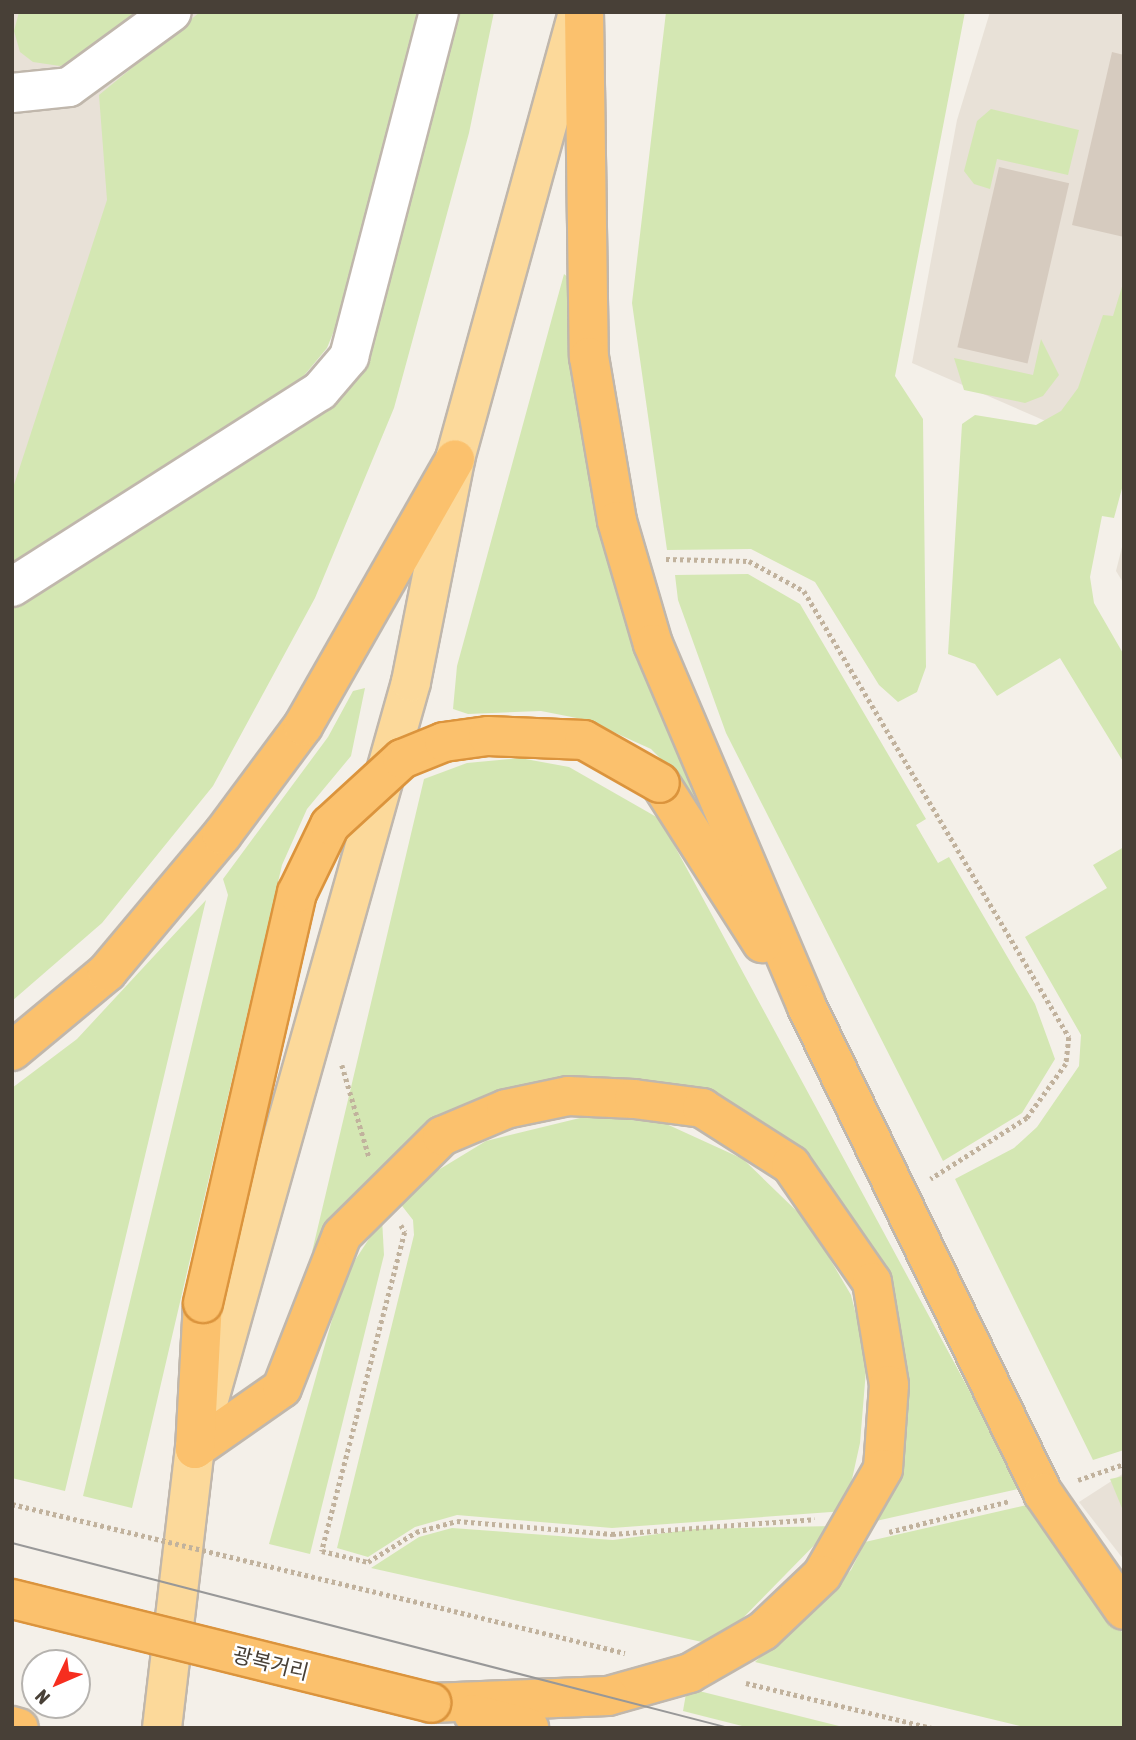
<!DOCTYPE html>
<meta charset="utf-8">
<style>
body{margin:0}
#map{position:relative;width:1136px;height:1740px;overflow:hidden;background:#f4f0e9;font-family:"Asap Condensed","Noto Sans KR",sans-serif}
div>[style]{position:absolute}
.residential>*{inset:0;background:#e8e1d7}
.green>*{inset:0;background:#d4e7b3}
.building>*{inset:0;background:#d6cbbf;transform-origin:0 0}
.path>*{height:4.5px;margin-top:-2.25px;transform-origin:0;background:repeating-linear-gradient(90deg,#c1b29d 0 3.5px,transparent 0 7px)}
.roads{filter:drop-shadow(2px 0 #c0b7ac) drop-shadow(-2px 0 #c0b7ac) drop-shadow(0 2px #c0b7ac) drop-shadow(0 -2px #c0b7ac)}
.minor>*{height:38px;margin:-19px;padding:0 19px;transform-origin:19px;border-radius:19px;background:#fff}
.major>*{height:38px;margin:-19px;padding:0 19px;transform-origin:19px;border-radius:19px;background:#fcd99a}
.highway>*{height:38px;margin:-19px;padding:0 19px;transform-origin:19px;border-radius:19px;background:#fbc16d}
.tram>*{height:2px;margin:-1px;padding:0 1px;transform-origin:1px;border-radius:1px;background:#989898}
.path-bridge>*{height:4.5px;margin-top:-2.25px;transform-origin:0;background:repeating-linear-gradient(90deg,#c1b29d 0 3.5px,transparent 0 7px)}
.bridges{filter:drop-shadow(2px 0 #db943d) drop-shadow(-2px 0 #db943d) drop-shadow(0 2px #db943d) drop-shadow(0 -2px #db943d)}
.highway-bridge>*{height:38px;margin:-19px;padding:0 19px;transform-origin:19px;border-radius:19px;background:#fbc16d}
span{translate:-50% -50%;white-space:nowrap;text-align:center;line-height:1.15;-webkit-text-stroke:5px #fff;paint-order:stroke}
.street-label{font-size:21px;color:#484037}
.frame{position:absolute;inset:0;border:14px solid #484037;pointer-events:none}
.north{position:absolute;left:21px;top:1649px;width:70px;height:70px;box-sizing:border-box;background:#fff;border:2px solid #b6b3af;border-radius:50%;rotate:226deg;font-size:19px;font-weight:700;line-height:28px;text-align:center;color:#484037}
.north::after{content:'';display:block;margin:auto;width:24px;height:32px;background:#f62e1f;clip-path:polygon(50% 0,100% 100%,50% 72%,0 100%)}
</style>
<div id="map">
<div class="residential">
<i style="clip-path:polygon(12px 12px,384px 12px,12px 718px)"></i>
<i style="clip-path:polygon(990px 12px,1124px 12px,1124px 455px,912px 363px,957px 120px)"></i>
<i style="clip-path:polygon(1124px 539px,1124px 584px,1116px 571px)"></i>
<i style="clip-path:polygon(1124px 1473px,1124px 1560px,1079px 1502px)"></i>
</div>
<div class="green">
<i style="clip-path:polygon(19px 12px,144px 12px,80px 60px,60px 66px,33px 62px,20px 52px,14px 31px)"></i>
<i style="clip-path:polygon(200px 12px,418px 12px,344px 306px,327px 348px,297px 384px,12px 570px,12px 491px,107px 200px,99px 95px)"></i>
<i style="clip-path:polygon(458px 12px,494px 12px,469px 133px,394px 408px,315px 598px,213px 786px,102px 923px,12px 1001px,12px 601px,356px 381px)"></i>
<i style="clip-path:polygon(666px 12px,965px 12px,895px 376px,923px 419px,926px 667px,917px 692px,898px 702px,879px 685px,815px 582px,751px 549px,667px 550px,632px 303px)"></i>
<i style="clip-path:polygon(991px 109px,1079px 130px,1068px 175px,997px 159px,990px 189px,974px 184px,964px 171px,977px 121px)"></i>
<i style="clip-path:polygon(564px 274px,576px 284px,602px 541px,629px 636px,749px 895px,675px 773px,651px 749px,587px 720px,541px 711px,468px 714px,453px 709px,457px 666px)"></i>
<i style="clip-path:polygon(1124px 280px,1124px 481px,1114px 518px,1102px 516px,1090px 577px,1094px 603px,1124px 655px,1124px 763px,1060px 658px,997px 696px,975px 664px,948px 654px,962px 424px,975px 415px,1036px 425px,1061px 411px,1078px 388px,1103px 315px,1113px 316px)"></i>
<i style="clip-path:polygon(1041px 339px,1059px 375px,1043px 396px,1025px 403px,964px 390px,954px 358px,1033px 375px)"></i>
<i style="clip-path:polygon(748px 574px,800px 604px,926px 819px,916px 825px,938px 863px,949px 857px,1035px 1004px,1055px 1059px,1022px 1113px,943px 1161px,726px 733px,678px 600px,675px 575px)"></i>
<i style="clip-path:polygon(365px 688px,351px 756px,307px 809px,282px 865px,132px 1508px,83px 1496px,228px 895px,223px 879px,328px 737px,353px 691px)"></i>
<i style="clip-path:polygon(520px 758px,569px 767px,660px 819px,1022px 1488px,876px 1521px,888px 1497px,899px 1329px,869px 1243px,804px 1157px,728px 1106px,473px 1102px,403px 1145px,345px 1202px,312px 1252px,424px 779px,467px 763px)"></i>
<i style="clip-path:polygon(1124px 847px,1124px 1450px,1093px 1460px,955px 1179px,1014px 1148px,1037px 1127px,1079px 1066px,1081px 1035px,1025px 937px,1107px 888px,1093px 865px)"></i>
<i style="clip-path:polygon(206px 900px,65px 1491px,12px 1478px,12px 1088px,77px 1039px)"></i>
<i style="clip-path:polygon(584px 1117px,662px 1122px,743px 1159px,809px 1223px,851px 1295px,867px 1358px,860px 1443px,845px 1511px,612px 1528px,457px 1515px,415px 1527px,368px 1557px,337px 1548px,414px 1235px,413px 1220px,399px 1202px,417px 1183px,486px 1141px)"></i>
<i style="clip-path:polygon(382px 1219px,384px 1255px,310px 1554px,269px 1544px,344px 1277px)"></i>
<i style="clip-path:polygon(1124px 1476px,1124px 1513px,1110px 1479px)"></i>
<i style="clip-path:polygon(1031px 1504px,1124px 1635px,1124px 1728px,1028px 1728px,755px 1662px,851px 1570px,865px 1542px)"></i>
<i style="clip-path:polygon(833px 1526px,740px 1621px,702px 1642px,371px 1568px,419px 1537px,452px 1528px,613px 1540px,695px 1529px)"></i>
<i style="clip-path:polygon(687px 1688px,847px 1728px,750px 1728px,683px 1711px)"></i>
</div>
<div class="building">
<i style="clip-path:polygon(1112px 52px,1124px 55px,1124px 237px,1072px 225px)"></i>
<i style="left:999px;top:167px;width:72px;height:185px;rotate:13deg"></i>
</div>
<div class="path">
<i style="left:666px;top:559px;width:83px;rotate:1.4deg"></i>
<i style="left:749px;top:561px;width:63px;rotate:28.6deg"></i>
<i style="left:804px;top:591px;width:519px;rotate:59.28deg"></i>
<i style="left:1069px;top:1037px;width:27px;rotate:96deg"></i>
<i style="left:1066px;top:1064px;width:67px;rotate:125.8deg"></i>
<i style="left:1027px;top:1118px;width:114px;rotate:147.6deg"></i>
<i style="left:342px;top:1065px;width:96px;rotate:73.6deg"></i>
<i style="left:401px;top:1225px;width:8px;rotate:60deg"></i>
<i style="left:405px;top:1232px;width:330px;rotate:104.6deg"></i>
<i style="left:322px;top:1551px;width:47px;rotate:13.4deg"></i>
<i style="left:368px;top:1562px;width:57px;rotate:-32deg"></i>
<i style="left:416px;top:1532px;width:42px;rotate:-15deg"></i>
<i style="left:457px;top:1521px;width:156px;rotate:4.8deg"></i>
<i style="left:612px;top:1534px;width:203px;rotate:-4.2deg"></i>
<i style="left:1078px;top:1480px;width:49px;rotate:-19.2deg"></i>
<i style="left:889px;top:1532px;width:125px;rotate:-14.4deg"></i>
<i style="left:454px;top:1611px;width:176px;rotate:13.8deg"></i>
<i style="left:746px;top:1683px;width:191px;rotate:13.6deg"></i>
</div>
<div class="roads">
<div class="minor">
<i style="left:12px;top:93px;width:57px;rotate:-6deg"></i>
<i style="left:69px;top:87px;width:127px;rotate:-36.1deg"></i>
<i style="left:12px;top:587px;width:365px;rotate:-32.5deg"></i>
<i style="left:320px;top:391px;width:45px;rotate:-49.5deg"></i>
<i style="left:349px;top:357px;width:357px;rotate:-75.4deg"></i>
</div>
<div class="major">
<i style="left:162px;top:1728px;width:281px;rotate:-83.3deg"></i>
<i style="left:195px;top:1449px;width:797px;rotate:-74.27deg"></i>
<i style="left:411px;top:682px;width:227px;rotate:-78.8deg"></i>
<i style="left:455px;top:459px;width:464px;rotate:-74.6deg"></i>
</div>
<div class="highway">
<i style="left:584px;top:12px;width:345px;rotate:89.2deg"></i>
<i style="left:589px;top:357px;width:166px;rotate:80.3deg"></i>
<i style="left:617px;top:521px;width:128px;rotate:73.7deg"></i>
<i style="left:653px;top:644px;width:392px;rotate:67deg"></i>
<i style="left:806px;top:1005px;width:543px;rotate:64.1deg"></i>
<i style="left:1043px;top:1493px;width:142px;rotate:55.3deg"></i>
<i style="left:660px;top:783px;width:190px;rotate:57.5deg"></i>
<i style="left:12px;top:1051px;width:124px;rotate:-39.7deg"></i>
<i style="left:107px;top:972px;width:179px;rotate:-50deg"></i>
<i style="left:222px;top:835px;width:136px;rotate:-53.4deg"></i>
<i style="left:303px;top:726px;width:307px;rotate:-60.3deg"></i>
<i style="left:195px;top:1449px;width:106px;rotate:-35deg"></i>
<i style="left:282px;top:1388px;width:164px;rotate:-68.6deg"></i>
<i style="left:342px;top:1235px;width:141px;rotate:-44.7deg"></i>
<i style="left:442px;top:1136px;width:69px;rotate:-22.9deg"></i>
<i style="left:506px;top:1109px;width:63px;rotate:-11.8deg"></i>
<i style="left:568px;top:1096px;width:66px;rotate:2.6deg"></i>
<i style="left:634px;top:1099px;width:69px;rotate:7.5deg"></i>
<i style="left:702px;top:1108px;width:106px;rotate:32.6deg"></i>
<i style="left:791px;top:1165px;width:142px;rotate:55.3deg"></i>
<i style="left:872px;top:1282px;width:104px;rotate:80.6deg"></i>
<i style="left:889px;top:1385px;width:84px;rotate:94.1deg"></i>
<i style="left:883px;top:1469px;width:122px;rotate:119.9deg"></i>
<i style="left:822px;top:1575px;width:81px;rotate:136.5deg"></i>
<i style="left:763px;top:1631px;width:84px;rotate:150.1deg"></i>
<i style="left:690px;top:1673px;width:85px;rotate:164.3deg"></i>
<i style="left:608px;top:1696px;width:177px;rotate:177.7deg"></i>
<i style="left:195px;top:1449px;width:146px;rotate:-86.9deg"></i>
<i style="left:473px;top:1714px;width:58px;rotate:14deg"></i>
<i style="left:12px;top:1726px;width:7px;rotate:16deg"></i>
</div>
</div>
<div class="tram">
<i style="left:12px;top:1543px;width:740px;rotate:14.47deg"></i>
</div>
<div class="path-bridge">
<i style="left:12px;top:1504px;width:455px;rotate:13.6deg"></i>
</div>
<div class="bridges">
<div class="highway-bridge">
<i style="left:203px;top:1303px;width:421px;rotate:-77.1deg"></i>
<i style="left:297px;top:893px;width:76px;rotate:-64.1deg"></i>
<i style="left:330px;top:825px;width:98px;rotate:-42.5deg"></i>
<i style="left:402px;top:759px;width:45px;rotate:-22deg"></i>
<i style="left:444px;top:742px;width:44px;rotate:-7.8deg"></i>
<i style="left:488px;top:736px;width:96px;rotate:2.4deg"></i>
<i style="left:584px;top:740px;width:87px;rotate:29.5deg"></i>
<i style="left:12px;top:1599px;width:432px;rotate:13.9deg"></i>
</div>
</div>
<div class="street-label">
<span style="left:271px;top:1663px;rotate:14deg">광복거리</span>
</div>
<div class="frame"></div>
<div class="north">N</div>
</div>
